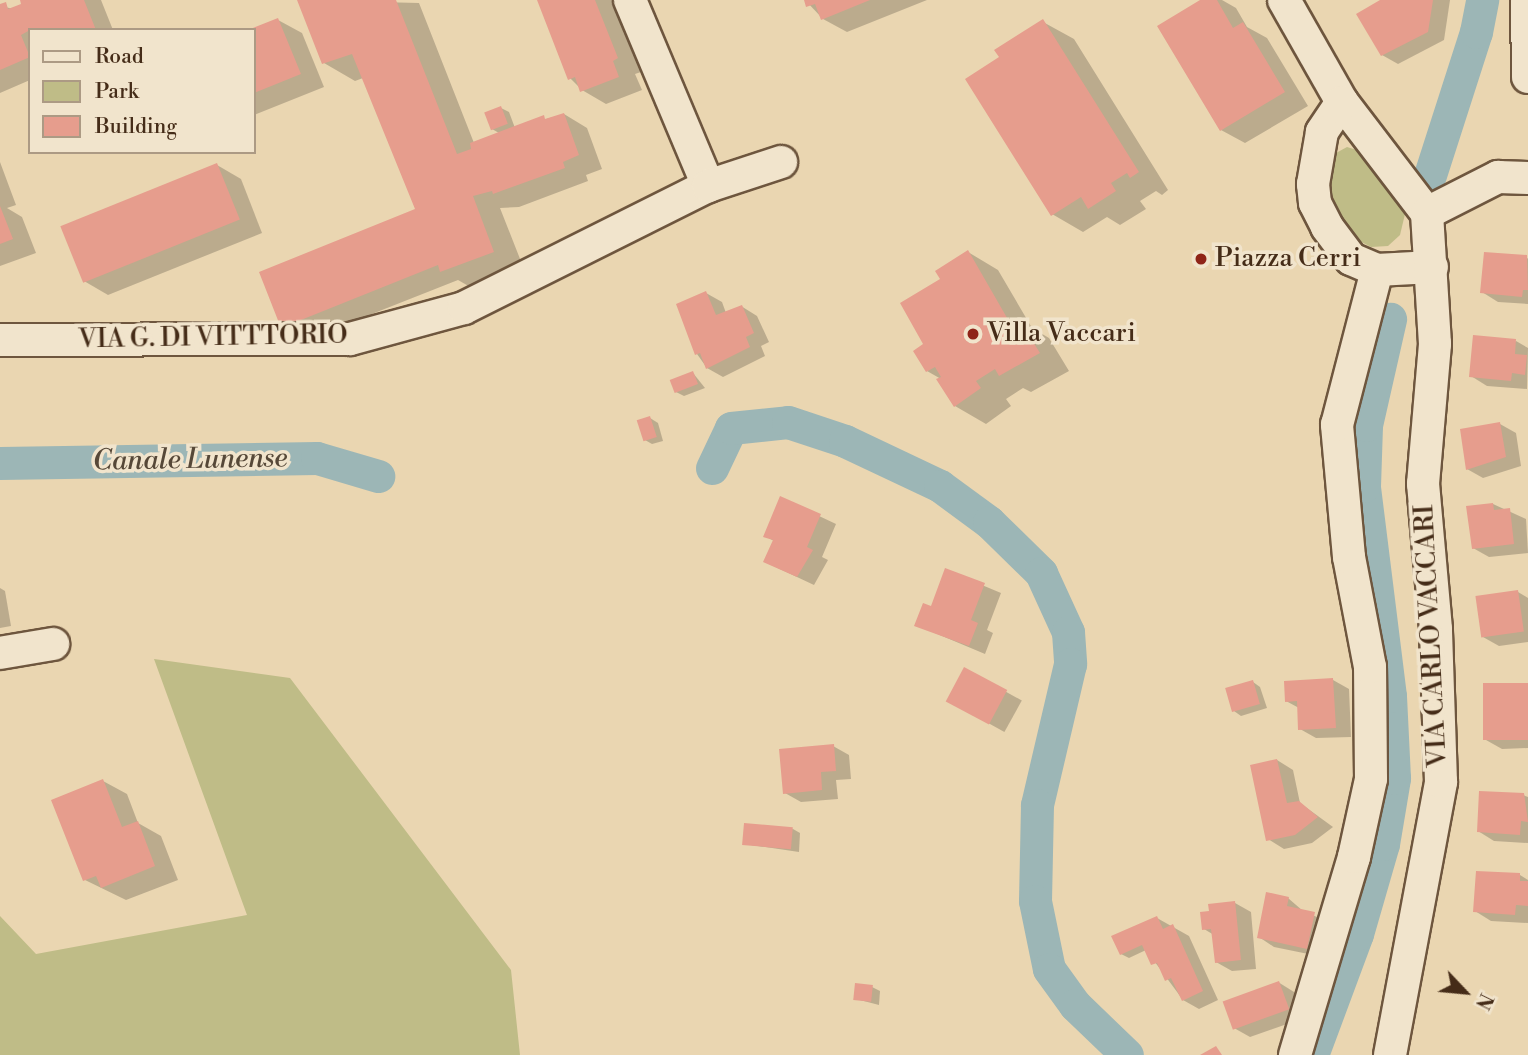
<!DOCTYPE html>
<style>
body{margin:0}
#map{position:relative;width:1528px;height:1055px;overflow:hidden;background:#ead6b1;font-family:"Libre Bodoni",serif}
div>[style]{position:absolute}
.green>*{inset:0;background:#bfbc87}
.shadow>*{inset:0;background:#0003;transform-origin:0 0}
.canal>*{height:33px;margin:-16.5px;padding:0 16.5px;transform-origin:16.5px;border-radius:16.5px;background:#9cb6b6}
.building>*{inset:0;background:#e69d8d;transform-origin:0 0}
.roads{filter:drop-shadow(2px 0 #6e563e) drop-shadow(-2px 0 #6e563e) drop-shadow(0 2px #6e563e) drop-shadow(0 -2px #6e563e)}
.minor>*{height:32px;margin:-16px;padding:0 16px;transform-origin:16px;border-radius:16px;background:#f1e4cc}
.dots>*{width:19px;height:19px;translate:-50% -50%;box-sizing:border-box;border:4px solid #f1e4cc;border-radius:50%}
span{translate:-50% -50%;white-space:nowrap;text-align:center;line-height:1.15;-webkit-text-stroke:7px #f1e4cc;paint-order:stroke}
.poi-label{font-size:26px;color:#452c18}
.left{translate:0 -50%;text-align:left}
.street-label{font-size:26px;color:#452c18}
.water-label{font-size:28px;color:#564838;font-style:italic}
.legend{position:absolute;left:28px;top:28px;width:228px;height:126px;box-sizing:border-box;background:#f1e4cc;border:2px solid #ac9a84;margin:0;padding:9px 12px;list-style:none;font-size:21px;color:#452c18}
.legend li{display:flex;align-items:center;gap:14px;height:35px}
.legend b{width:35px;border:2px solid #ac9a84}
.north{position:absolute;left:1430px;top:957px;width:70px;height:70px;-webkit-text-stroke:5px #f1e4cc;paint-order:stroke;rotate:116deg;font-size:19px;font-weight:700;line-height:28px;text-align:center;color:#452c18}
.north::after{content:'';display:block;margin:auto;width:24px;height:32px;background:#452c18;clip-path:polygon(50% 0,100% 100%,50% 72%,0 100%)}
</style>
<div id="map">
<div class="green">
<i style="clip-path:polygon(1347px 147px,1363px 152px,1381px 172px,1405px 214px,1400px 235px,1388px 246px,1371px 247px,1350px 236px,1326px 205px,1325px 169px,1336px 153px)"></i>
<i style="clip-path:polygon(154px 659px,290px 678px,511px 970px,520px 1055px,0 1055px,0 916px,36px 954px,247px 915px)"></i>
</div>
<div class="shadow">
<i style="clip-path:polygon(22px 0,101px 0,113px 30px,30px 30px,30px 80px,0 93px,0 6px,14px 9px,24px 5px)"></i>
<i style="clip-path:polygon(299px 0,419px 3px,474px 143px,499px 133px,492px 129px,501px 108px,509px 112px,515px 128px,564px 114px,587px 128px,602px 169px,586px 175px,588px 181px,519px 207px,500px 208px,524px 269px,472px 288px,458px 280px,306px 340px,282px 327px,417px 211px,363px 78px,355px 81px,324px 63px)"></i>
<i style="clip-path:polygon(539px 0,612px 0,641px 72px,635px 74px,642px 90px,606px 104px,582px 90px,570px 78px)"></i>
<i style="clip-path:polygon(805px 0,927px 0,847px 32px,823px 19px)"></i>
<i style="clip-path:polygon(1204px 0,1222px 0,1236px 8px,1247px 27px,1267px 38px,1308px 106px,1245px 143px,1221px 130px)"></i>
<i style="clip-path:polygon(1384px 0,1450px 0,1444px 40px,1398px 64px,1382px 55px)"></i>
<i style="clip-path:polygon(278px 20px,302px 33px,324px 87px,254px 115px,254px 30px)"></i>
<i style="clip-path:polygon(1043px 22px,1074px 39px,1168px 190px,1162px 195px,1156px 191px,1140px 201px,1146px 209px,1120px 225px,1107px 217px,1083px 232px,1052px 214px,1001px 58px)"></i>
<i style="clip-path:polygon(0 162px,16px 205px,7px 208px,22px 217px,36px 253px,0 266px)"></i>
<i style="clip-path:polygon(217px 165px,241px 179px,262px 233px,108px 295px,84px 281px)"></i>
<i style="clip-path:polygon(968px 252px,998px 270px,1032px 328px,1049px 338px,1069px 371px,1031px 392px,1023px 388px,1006px 399px,1011px 406px,986px 424px,955px 406px,941px 379px,927px 371px,926px 345px,942px 279px)"></i>
<i style="clip-path:polygon(1528px 258px,1528px 304px,1498px 302px,1482px 292px)"></i>
<i style="clip-path:polygon(706px 293px,722px 302px,726px 313px,741px 306px,757px 316px,769px 342px,761px 346px,765px 356px,723px 377px,707px 368px,697px 354px)"></i>
<i style="clip-path:polygon(1516px 341px,1528px 348px,1527px 389px,1487px 386px,1471px 376px)"></i>
<i style="clip-path:polygon(693px 373px,705px 388px,684px 396px,676px 392px)"></i>
<i style="clip-path:polygon(650px 418px,658px 423px,663px 441px,652px 444px,645px 440px)"></i>
<i style="clip-path:polygon(1500px 424px,1516px 433px,1521px 466px,1483px 478px,1467px 469px)"></i>
<i style="clip-path:polygon(781px 498px,836px 524px,822px 557px,828px 560px,814px 585px,765px 562px,774px 541px,765px 536px)"></i>
<i style="clip-path:polygon(1493px 504px,1526px 519px,1528px 553px,1489px 557px,1473px 548px)"></i>
<i style="clip-path:polygon(946px 570px,1001px 593px,987px 630px,993px 633px,985px 654px,916px 625px,932px 609px)"></i>
<i style="clip-path:polygon(0 588px,5px 591px,11px 626px,0 628px)"></i>
<i style="clip-path:polygon(1518px 592px,1528px 598px,1528px 642px,1499px 646px,1483px 637px)"></i>
<i style="left:965px;top:669px;width:65px;height:36px;rotate:29deg"></i>
<i style="clip-path:polygon(1333px 680px,1349px 689px,1351px 737px,1316px 738px,1300px 729px,1299px 708px,1286px 701px)"></i>
<i style="clip-path:polygon(1253px 682px,1260px 687px,1267px 708px,1241px 716px,1234px 711px)"></i>
<i style="clip-path:polygon(1528px 685px,1528px 748px,1502px 749px,1486px 740px)"></i>
<i style="clip-path:polygon(833px 746px,849px 755px,851px 779px,836px 780px,838px 799px,801px 802px,785px 793px)"></i>
<i style="clip-path:polygon(1277px 760px,1293px 770px,1300px 803px,1333px 827px,1312px 843px,1284px 849px,1268px 839px)"></i>
<i style="clip-path:polygon(103px 781px,127px 794px,138px 823px,161px 836px,178px 880px,126px 900px,85px 880px)"></i>
<i style="clip-path:polygon(1523px 795px,1528px 797px,1528px 843px,1494px 841px,1478px 831px)"></i>
<i style="clip-path:polygon(793px 829px,800px 833px,799px 852px,744px 844px)"></i>
<i style="clip-path:polygon(1520px 875px,1528px 880px,1528px 923px,1491px 921px,1475px 911px)"></i>
<i style="clip-path:polygon(1288px 898px,1303px 911px,1331px 923px,1323px 957px,1274px 947px,1259px 937px)"></i>
<i style="clip-path:polygon(1235px 903px,1251px 912px,1256px 969px,1232px 971px,1216px 962px,1214px 935px,1204px 929px)"></i>
<i style="clip-path:polygon(1157px 918px,1189px 936px,1218px 1000px,1199px 1009px,1183px 1000px,1146px 950px,1129px 958px,1121px 954px)"></i>
<i style="clip-path:polygon(1278px 982px,1294px 992px,1304px 1018px,1250px 1037px,1234px 1028px)"></i>
<i style="clip-path:polygon(872px 987px,880px 991px,879px 1005px,856px 999px)"></i>
</div>
<div class="canal">
<i style="left:1430px;top:175px;width:150px;rotate:-72.2deg"></i>
<i style="left:1476px;top:32px;width:33px;rotate:-79deg"></i>
<i style="left:0;top:463px;width:317px;rotate:-0.9deg"></i>
<i style="left:317px;top:458px;width:64px;rotate:16.4deg"></i>
<i style="left:712px;top:468px;width:44px;rotate:-64.6deg"></i>
<i style="left:731px;top:428px;width:57px;rotate:-6deg"></i>
<i style="left:788px;top:422px;width:60px;rotate:18.4deg"></i>
<i style="left:845px;top:441px;width:105px;rotate:25.3deg"></i>
<i style="left:940px;top:486px;width:61px;rotate:36.3deg"></i>
<i style="left:989px;top:522px;width:73px;rotate:44.4deg"></i>
<i style="left:1041px;top:573px;width:65px;rotate:65.4deg"></i>
<i style="left:1068px;top:632px;width:32px;rotate:86deg"></i>
<i style="left:1070px;top:664px;width:145px;rotate:103.2deg"></i>
<i style="left:1037px;top:805px;width:96px;rotate:91.2deg"></i>
<i style="left:1035px;top:901px;width:69px;rotate:78.4deg"></i>
<i style="left:1049px;top:969px;width:44px;rotate:54.2deg"></i>
<i style="left:1075px;top:1005px;width:72px;rotate:43.9deg"></i>
<i style="left:1312px;top:1055px;width:129px;rotate:-69.6deg"></i>
<i style="left:1357px;top:934px;width:94px;rotate:-73.9deg"></i>
<i style="left:1383px;top:844px;width:67px;rotate:-80.5deg"></i>
<i style="left:1394px;top:778px;width:82px;rotate:-92.8deg"></i>
<i style="left:1390px;top:696px;width:212px;rotate:-97.1deg"></i>
<i style="left:1364px;top:486px;width:61px;rotate:-88.1deg"></i>
<i style="left:1366px;top:425px;width:109px;rotate:-77.2deg"></i>
</div>
<div class="building">
<i style="clip-path:polygon(20px 0,84px 0,96px 30px,30px 30px,21px 35px,30px 57px,0 70px,0 4px,6px 2px,8px 9px,21px 4px)"></i>
<i style="clip-path:polygon(297px 0,396px 0,457px 154px,471px 149px,470px 143px,544px 115px,545px 119px,564px 113px,579px 155px,563px 162px,565px 168px,493px 194px,492px 191px,473px 196px,494px 252px,440px 272px,438px 265px,281px 328px,259px 272px,415px 209px,352px 54px,322px 64px)"></i>
<i style="clip-path:polygon(537px 0,595px 0,618px 58px,613px 61px,619px 77px,580px 92px,575px 77px,568px 80px)"></i>
<i style="clip-path:polygon(804px 0,870px 0,821px 20px,815px 4px,806px 7px)"></i>
<i style="clip-path:polygon(1200px 0,1217px 0,1233px 28px,1243px 22px,1285px 92px,1220px 131px,1157px 26px)"></i>
<i style="clip-path:polygon(1380px 0,1433px 0,1428px 32px,1381px 56px,1356px 14px)"></i>
<i style="clip-path:polygon(278px 18px,301px 74px,254px 93px,254px 30px,248px 30px)"></i>
<i style="clip-path:polygon(1043px 19px,1139px 172px,1130px 178px,1127px 173px,1111px 183px,1116px 191px,1088px 209px,1081px 197px,1051px 216px,965px 79px,999px 57px,994px 50px)"></i>
<i style="left:501px;top:106px;width:19px;height:18px;rotate:69deg"></i>
<i style="left:217px;top:163px;width:61px;height:169px;rotate:68deg"></i>
<i style="clip-path:polygon(0 206px,13px 239px,0 244px)"></i>
<i style="clip-path:polygon(968px 250px,1010px 323px,1018px 318px,1040px 353px,999px 376px,995px 369px,976px 381px,981px 388px,954px 407px,936px 379px,941px 377px,935px 367px,926px 372px,913px 351px,923px 344px,900px 303px,940px 279px,935px 271px)"></i>
<i style="clip-path:polygon(1484px 252px,1527px 255px,1528px 290px,1523px 290px,1522px 297px,1480px 293px)"></i>
<i style="clip-path:polygon(706px 291px,716px 315px,742px 305px,754px 333px,746px 337px,750px 347px,706px 369px,700px 353px,695px 355px,676px 304px)"></i>
<i style="clip-path:polygon(1473px 335px,1516px 339px,1515px 354px,1527px 355px,1525px 375px,1512px 373px,1511px 381px,1469px 377px)"></i>
<i style="left:693px;top:371px;width:14px;height:25px;rotate:69deg"></i>
<i style="left:650px;top:416px;width:22px;height:14px;rotate:72deg"></i>
<i style="clip-path:polygon(1500px 422px,1506px 457px,1466px 470px,1460px 429px)"></i>
<i style="clip-path:polygon(780px 496px,821px 514px,807px 547px,813px 550px,797px 577px,763px 562px,773px 540px,763px 537px)"></i>
<i style="clip-path:polygon(1493px 503px,1494px 510px,1510px 508px,1514px 544px,1472px 549px,1466px 506px)"></i>
<i style="clip-path:polygon(945px 568px,985px 583px,971px 620px,978px 623px,969px 646px,914px 626px,923px 603px,931px 606px)"></i>
<i style="left:1518px;top:590px;width:42px;height:43px;rotate:82deg"></i>
<i style="left:964px;top:667px;width:49px;height:39px;rotate:28deg"></i>
<i style="clip-path:polygon(1333px 678px,1336px 728px,1298px 730px,1297px 701px,1285px 702px,1284px 681px)"></i>
<i style="left:1253px;top:680px;width:25px;height:29px;rotate:74deg"></i>
<i style="left:1528px;top:683px;width:57px;height:45px;rotate:90deg"></i>
<i style="clip-path:polygon(834px 744px,836px 771px,821px 772px,822px 790px,783px 794px,779px 749px)"></i>
<i style="clip-path:polygon(1277px 759px,1287px 803px,1299px 801px,1318px 817px,1295px 835px,1266px 841px,1250px 765px)"></i>
<i style="clip-path:polygon(103px 779px,122px 827px,138px 821px,155px 866px,101px 888px,96px 876px,83px 881px,51px 800px)"></i>
<i style="clip-path:polygon(1479px 791px,1524px 793px,1528px 822px,1521px 821px,1520px 835px,1477px 832px)"></i>
<i style="left:744px;top:823px;width:49px;height:22px;rotate:5deg"></i>
<i style="clip-path:polygon(1476px 871px,1520px 873px,1520px 881px,1528px 881px,1528px 906px,1516px 905px,1515px 915px,1473px 912px)"></i>
<i style="clip-path:polygon(1266px 892px,1289px 897px,1287px 906px,1315px 912px,1307px 949px,1257px 938px)"></i>
<i style="clip-path:polygon(1235px 901px,1241px 960px,1215px 963px,1211px 929px,1202px 930px,1200px 912px,1209px 911px,1208px 904px)"></i>
<i style="clip-path:polygon(1157px 916px,1163px 929px,1173px 924px,1203px 991px,1182px 1001px,1171px 978px,1165px 981px,1157px 963px,1151px 965px,1142px 945px,1120px 955px,1111px 936px)"></i>
<i style="left:1279px;top:981px;width:30px;height:60px;rotate:70deg"></i>
<i style="left:855px;top:983px;width:18px;height:17px;rotate:6deg"></i>
<i style="clip-path:polygon(1216px 1046px,1222px 1055px,1200px 1055px)"></i>
</div>
<div class="roads">
<div class="minor">
<i style="left:630px;top:0;width:202px;rotate:67.2deg"></i>
<i style="left:1284px;top:0;width:117px;rotate:60.4deg"></i>
<i style="left:1342px;top:102px;width:140px;rotate:52.6deg"></i>
<i style="left:1427px;top:213px;width:80px;rotate:-26.9deg"></i>
<i style="left:1498px;top:177px;width:30px;rotate:2deg"></i>
<i style="left:1527px;top:0;width:77px;rotate:89.3deg"></i>
<i style="left:1342px;top:102px;width:36px;rotate:124deg"></i>
<i style="left:1322px;top:132px;width:53px;rotate:99.8deg"></i>
<i style="left:1313px;top:184px;width:19px;rotate:84deg"></i>
<i style="left:1315px;top:203px;width:27px;rotate:63deg"></i>
<i style="left:1327px;top:227px;width:40px;rotate:53deg"></i>
<i style="left:1351px;top:259px;width:28px;rotate:23deg"></i>
<i style="left:1377px;top:270px;width:55px;rotate:-3.1deg"></i>
<i style="left:0;top:340px;width:350px;rotate:-0.2deg"></i>
<i style="left:350px;top:339px;width:118px;rotate:-15.2deg"></i>
<i style="left:464px;top:308px;width:273px;rotate:-26.6deg"></i>
<i style="left:708px;top:186px;width:77px;rotate:-18.2deg"></i>
<i style="left:0;top:653px;width:54px;rotate:-9.6deg"></i>
<i style="left:1295px;top:1055px;width:207px;rotate:-73.4deg"></i>
<i style="left:1354px;top:857px;width:80px;rotate:-77.7deg"></i>
<i style="left:1371px;top:779px;width:112px;rotate:-90.5deg"></i>
<i style="left:1370px;top:667px;width:112px;rotate:-100.8deg"></i>
<i style="left:1349px;top:557px;width:133px;rotate:-95.2deg"></i>
<i style="left:1337px;top:425px;width:160px;rotate:-75.5deg"></i>
<i style="left:1390px;top:1055px;width:278px;rotate:-79.4deg"></i>
<i style="left:1441px;top:782px;width:153px;rotate:-91.9deg"></i>
<i style="left:1436px;top:629px;width:146px;rotate:-95.1deg"></i>
<i style="left:1423px;top:484px;width:141px;rotate:-85.1deg"></i>
<i style="left:1435px;top:344px;width:131px;rotate:-93.5deg"></i>
</div>
</div>
<div class="dots">
<i style="left:1201px;top:259px;background:#8f2418"></i>
<i style="left:973px;top:334px;background:#8f2418"></i>
</div>
<div class="poi-label">
<span class="left" style="left:1215px;top:259px">Piazza Cerri</span>
<span class="left" style="left:987px;top:334px">Villa Vaccari</span>
</div>
<div class="street-label">
<span style="left:213px;top:338px;rotate:-1deg">VIA G. DI VITTTORIO</span>
<span style="left:1432px;top:636px;rotate:-93deg">VIA CARLO VACCARI</span>
</div>
<div class="water-label">
<span style="left:190px;top:460px;rotate:-1deg">Canale Lunense</span>
</div>
<ul class="legend">
<li><b style="height:9px;background:#f1e4cc"></b>Road</li>
<li><b style="height:19px;background:#bfbc87"></b>Park</li>
<li><b style="height:19px;background:#e69d8d"></b>Building</li>
</ul>
<div class="north">N</div>
</div>
